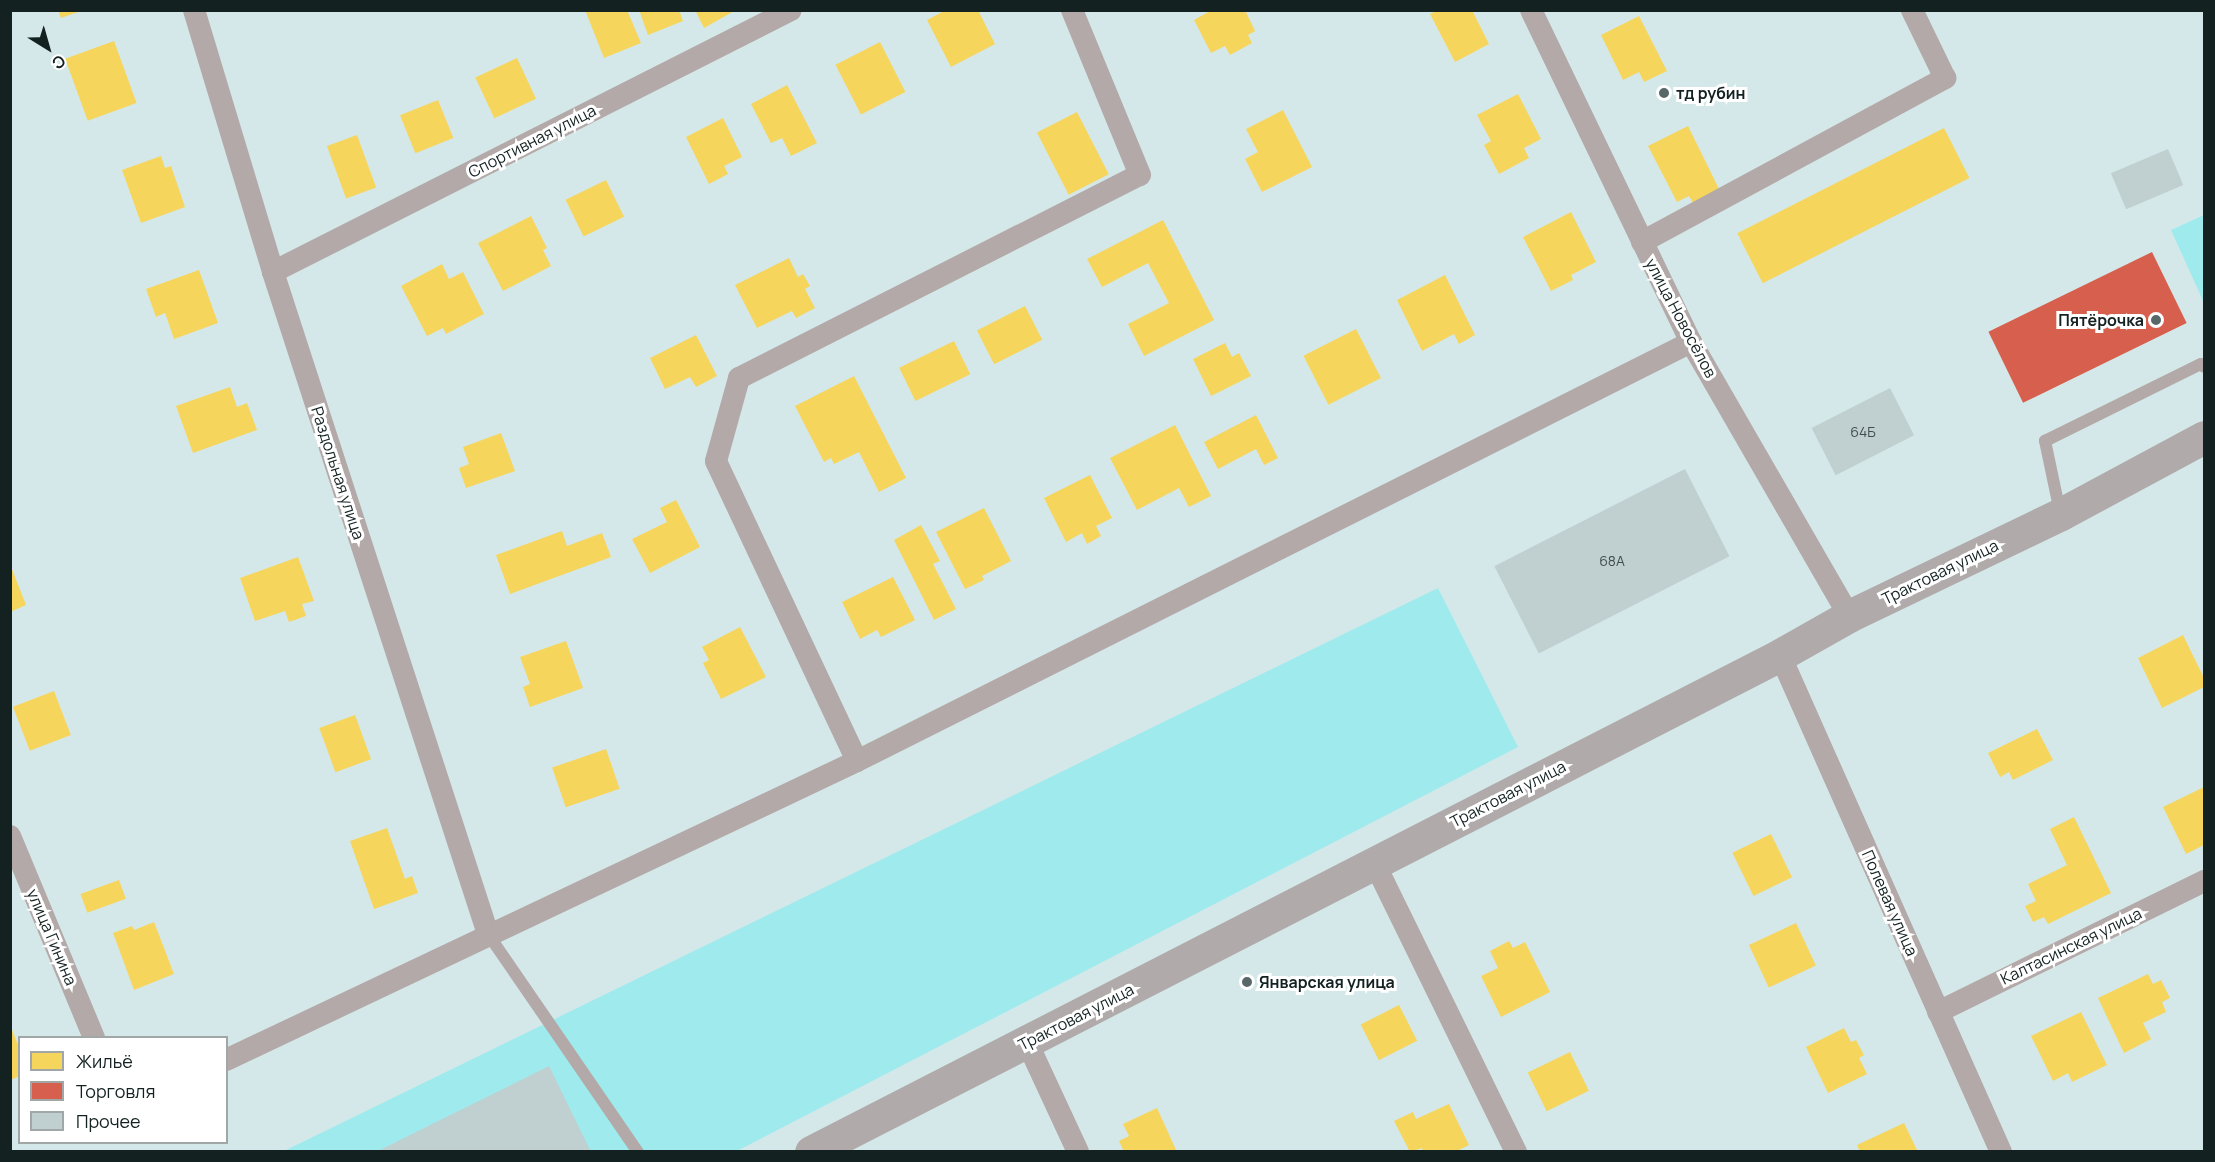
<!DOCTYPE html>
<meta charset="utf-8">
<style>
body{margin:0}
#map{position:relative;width:2215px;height:1162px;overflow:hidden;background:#d5e8e9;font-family:Manrope,sans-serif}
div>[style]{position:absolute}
.green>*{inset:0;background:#9feaed}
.homes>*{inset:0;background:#f6d55c;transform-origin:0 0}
.shops>*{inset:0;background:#d6604d;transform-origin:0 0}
.building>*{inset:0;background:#c0cfd0;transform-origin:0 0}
.lane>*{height:12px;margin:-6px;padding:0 6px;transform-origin:6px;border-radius:6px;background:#b3a9a8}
.street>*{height:22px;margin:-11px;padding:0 11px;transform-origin:11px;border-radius:11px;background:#b3a9a8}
.primary>*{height:33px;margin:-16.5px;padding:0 16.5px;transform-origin:16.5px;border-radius:16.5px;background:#b0abaa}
.dots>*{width:16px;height:16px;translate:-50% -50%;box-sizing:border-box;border:3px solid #fff;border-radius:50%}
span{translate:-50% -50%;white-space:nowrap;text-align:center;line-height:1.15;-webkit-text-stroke:6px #fff;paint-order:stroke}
.number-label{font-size:14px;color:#404e4e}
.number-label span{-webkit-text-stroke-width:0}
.poi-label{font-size:16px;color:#142121;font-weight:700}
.left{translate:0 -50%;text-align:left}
.right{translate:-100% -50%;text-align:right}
.street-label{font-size:16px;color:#142121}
.frame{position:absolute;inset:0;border:12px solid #142121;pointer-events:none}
.legend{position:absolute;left:18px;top:1036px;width:210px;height:108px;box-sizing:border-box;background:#fff;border:2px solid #a1a6a6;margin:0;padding:8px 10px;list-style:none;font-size:18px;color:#142121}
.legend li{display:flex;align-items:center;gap:12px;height:30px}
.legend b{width:30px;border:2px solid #a1a6a6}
.north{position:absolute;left:18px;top:18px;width:60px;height:60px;-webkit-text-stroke:4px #fff;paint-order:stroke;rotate:143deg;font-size:16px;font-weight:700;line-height:24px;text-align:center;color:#142121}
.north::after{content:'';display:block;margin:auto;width:21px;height:27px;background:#142121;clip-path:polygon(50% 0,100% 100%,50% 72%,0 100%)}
</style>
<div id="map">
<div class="green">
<i style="clip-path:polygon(2204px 215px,2204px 303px,2171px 230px)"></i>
<i style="clip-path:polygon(1438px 588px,1518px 747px,737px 1151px,282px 1152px)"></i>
</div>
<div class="homes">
<i style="clip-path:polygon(58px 10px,81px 10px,81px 11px,61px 18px)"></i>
<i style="clip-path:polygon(585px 10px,627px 10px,641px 43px,604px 58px)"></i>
<i style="clip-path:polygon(639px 10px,679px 10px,683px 21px,648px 35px)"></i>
<i style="clip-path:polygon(695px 10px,736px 10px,704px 28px)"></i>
<i style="clip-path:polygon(946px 10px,978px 10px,995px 44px,951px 67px,927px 20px)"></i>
<i style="clip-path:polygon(1212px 10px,1245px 10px,1255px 31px,1248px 35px,1252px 43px,1230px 55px,1225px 46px,1211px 53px,1194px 20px)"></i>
<i style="clip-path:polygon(1438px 10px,1472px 10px,1489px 44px,1455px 62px,1430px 14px)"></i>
<i style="clip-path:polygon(1639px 16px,1667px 71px,1644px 82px,1639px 72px,1623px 80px,1601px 35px)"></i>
<i style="left:114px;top:41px;width:66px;height:52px;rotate:70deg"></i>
<i style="left:880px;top:42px;width:56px;height:50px;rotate:63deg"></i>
<i style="left:517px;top:58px;width:45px;height:46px;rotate:65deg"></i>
<i style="clip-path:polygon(787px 85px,817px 143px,791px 156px,782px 138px,771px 143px,751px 104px)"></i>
<i style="clip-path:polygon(1518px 94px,1541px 139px,1524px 148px,1529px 158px,1499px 174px,1484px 145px,1491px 141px,1477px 115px)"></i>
<i style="left:438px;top:100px;width:41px;height:41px;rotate:68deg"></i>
<i style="clip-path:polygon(1283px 110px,1312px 167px,1262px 192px,1245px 159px,1258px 152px,1246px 129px)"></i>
<i style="left:1077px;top:112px;width:70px;height:45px;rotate:63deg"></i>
<i style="clip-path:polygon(723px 118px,742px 157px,724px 166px,728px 174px,709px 184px,686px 137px)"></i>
<i style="clip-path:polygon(1688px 126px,1722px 195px,1696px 208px,1689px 196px,1677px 202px,1648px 146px)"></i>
<i style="left:1944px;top:128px;width:56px;height:232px;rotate:63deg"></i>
<i style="left:357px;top:135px;width:56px;height:32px;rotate:70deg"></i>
<i style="clip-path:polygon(161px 156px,165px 168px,171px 166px,185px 207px,141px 223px,122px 170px)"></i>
<i style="left:606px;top:180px;width:41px;height:45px;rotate:64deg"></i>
<i style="clip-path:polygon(1571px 212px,1596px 262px,1571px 275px,1573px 280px,1551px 291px,1523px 237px)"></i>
<i style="clip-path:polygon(531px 216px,547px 248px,543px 250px,551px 266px,503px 291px,478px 243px)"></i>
<i style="clip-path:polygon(1163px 220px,1214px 320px,1144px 356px,1128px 324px,1169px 303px,1148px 263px,1102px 287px,1087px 259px)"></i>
<i style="clip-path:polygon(789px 258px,798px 277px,803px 274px,810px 286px,805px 289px,815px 308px,796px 318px,792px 311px,757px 328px,735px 285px)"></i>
<i style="clip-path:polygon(442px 264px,449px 279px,463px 272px,484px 314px,446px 334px,443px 328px,427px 336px,401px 286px)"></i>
<i style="clip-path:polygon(199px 270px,218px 323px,174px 339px,165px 313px,156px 317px,146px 289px)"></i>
<i style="clip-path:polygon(1445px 275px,1475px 335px,1459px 344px,1454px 334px,1422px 351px,1397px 300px)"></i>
<i style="left:1025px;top:306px;width:38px;height:54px;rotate:63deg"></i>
<i style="left:1356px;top:329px;width:55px;height:59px;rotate:63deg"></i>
<i style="clip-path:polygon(696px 335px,717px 376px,696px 387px,690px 377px,665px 389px,650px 358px)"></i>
<i style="left:954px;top:341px;width:37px;height:61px;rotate:64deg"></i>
<i style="clip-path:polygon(1225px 343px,1232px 357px,1239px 353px,1251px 376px,1211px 396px,1193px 359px)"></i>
<i style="clip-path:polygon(854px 376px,906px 478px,879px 492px,859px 452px,834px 464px,831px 458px,824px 462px,795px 406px)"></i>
<i style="clip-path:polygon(230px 387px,237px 407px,247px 403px,257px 430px,193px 453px,176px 406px)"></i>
<i style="clip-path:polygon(1256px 415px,1278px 458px,1264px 465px,1256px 449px,1218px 469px,1204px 442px)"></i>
<i style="clip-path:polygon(1175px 425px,1211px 496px,1189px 507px,1179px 488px,1137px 510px,1110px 458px)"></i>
<i style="clip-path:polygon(501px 433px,515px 471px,466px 488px,459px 468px,469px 464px,463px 447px)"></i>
<i style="clip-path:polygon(1090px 475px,1112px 518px,1096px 526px,1101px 536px,1087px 544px,1082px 533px,1066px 542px,1044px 498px)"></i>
<i style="clip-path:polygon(676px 500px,700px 547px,650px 573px,632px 539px,667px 522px,660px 508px)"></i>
<i style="clip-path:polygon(984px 508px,1011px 561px,982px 576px,984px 580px,965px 589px,936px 532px)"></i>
<i style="clip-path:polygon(921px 525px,940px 561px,933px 564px,956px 609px,934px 620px,894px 540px)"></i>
<i style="clip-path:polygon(562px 531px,567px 546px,602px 533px,611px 557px,510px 594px,496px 555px)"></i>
<i style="clip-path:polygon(298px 557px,314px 601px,302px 604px,306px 616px,289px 622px,285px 611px,255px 621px,240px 578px)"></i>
<i style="clip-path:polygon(10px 564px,26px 605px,10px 612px)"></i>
<i style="clip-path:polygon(893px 577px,915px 620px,881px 637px,877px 630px,860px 639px,842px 602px)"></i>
<i style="clip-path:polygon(740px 627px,766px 677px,721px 699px,703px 663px,709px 660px,702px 647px)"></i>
<i style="clip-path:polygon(2183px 635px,2204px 678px,2204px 687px,2162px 708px,2138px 658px)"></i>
<i style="clip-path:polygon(566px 641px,583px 688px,530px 707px,523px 687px,530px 684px,520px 657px)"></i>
<i style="left:54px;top:691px;width:47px;height:44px;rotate:69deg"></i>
<i style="left:355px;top:715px;width:47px;height:38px;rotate:70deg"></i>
<i style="clip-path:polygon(2037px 729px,2053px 760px,2013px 780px,2009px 772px,2000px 777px,1988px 753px)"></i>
<i style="left:606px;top:749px;width:42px;height:57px;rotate:71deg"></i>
<i style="clip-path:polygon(2204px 787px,2204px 845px,2186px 854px,2163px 807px)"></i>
<i style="clip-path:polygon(2074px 817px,2111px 893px,2048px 924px,2044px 917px,2033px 922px,2025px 906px,2036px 901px,2028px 884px,2067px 865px,2050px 829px)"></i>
<i style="clip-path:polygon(387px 828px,405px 879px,412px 876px,418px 893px,374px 909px,350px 841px)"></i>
<i style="left:1771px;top:834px;width:48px;height:43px;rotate:64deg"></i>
<i style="left:119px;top:880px;width:20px;height:41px;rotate:70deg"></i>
<i style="clip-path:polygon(154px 922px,174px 974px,134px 990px,113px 933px,132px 926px,134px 930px)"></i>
<i style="left:1796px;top:923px;width:47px;height:52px;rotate:65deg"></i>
<i style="clip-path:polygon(1509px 941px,1513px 948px,1525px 942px,1550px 992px,1501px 1017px,1481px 976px,1498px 968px,1490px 951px)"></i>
<i style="clip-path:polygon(2148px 974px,2153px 984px,2161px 980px,2170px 998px,2162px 1002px,2166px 1012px,2143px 1023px,2151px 1039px,2124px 1053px,2098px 998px)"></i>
<i style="left:1399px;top:1005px;width:40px;height:43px;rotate:63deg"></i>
<i style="clip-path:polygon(2081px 1012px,2107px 1065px,2072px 1082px,2068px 1073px,2053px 1081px,2031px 1036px)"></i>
<i style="clip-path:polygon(11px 1027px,20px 1050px,20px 1076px,10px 1080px)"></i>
<i style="clip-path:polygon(1844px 1028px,1851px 1042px,1856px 1040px,1864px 1055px,1859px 1058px,1867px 1074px,1828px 1093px,1806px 1047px)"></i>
<i style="left:1570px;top:1052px;width:43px;height:47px;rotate:64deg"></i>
<i style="clip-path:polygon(1449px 1104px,1469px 1145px,1455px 1152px,1423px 1152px,1422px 1148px,1410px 1152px,1394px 1121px,1413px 1112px,1416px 1119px)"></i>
<i style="clip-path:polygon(1157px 1108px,1177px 1152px,1124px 1152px,1119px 1141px,1129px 1136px,1123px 1124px)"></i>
<i style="clip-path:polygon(1904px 1123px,1918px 1152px,1860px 1152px,1857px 1145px)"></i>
</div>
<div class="shops">
<i style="left:2152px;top:252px;width:79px;height:182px;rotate:64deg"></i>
</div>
<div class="building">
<i style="left:2168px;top:149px;width:39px;height:62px;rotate:67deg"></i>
<i style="left:1890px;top:388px;width:53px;height:88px;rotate:63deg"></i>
<i style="left:1685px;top:469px;width:98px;height:214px;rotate:63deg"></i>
<i style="clip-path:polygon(549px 1066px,591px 1152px,376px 1152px)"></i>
</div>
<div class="lane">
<i style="left:2060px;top:512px;width:73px;rotate:-101.9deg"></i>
<i style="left:2045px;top:441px;width:174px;rotate:-26.3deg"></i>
<i style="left:2201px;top:364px;width:4px;rotate:45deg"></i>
<i style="left:488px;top:934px;width:265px;rotate:55.5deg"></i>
</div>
<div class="street">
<i style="left:194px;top:10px;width:274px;rotate:73.2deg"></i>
<i style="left:273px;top:272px;width:696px;rotate:72.01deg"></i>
<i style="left:1531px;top:10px;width:369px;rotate:64.3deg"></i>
<i style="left:1691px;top:342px;width:316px;rotate:60deg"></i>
<i style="left:1642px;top:242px;width:345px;rotate:-28.4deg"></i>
<i style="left:1945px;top:78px;width:76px;rotate:-115.9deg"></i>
<i style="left:273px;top:272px;width:580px;rotate:-26.83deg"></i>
<i style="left:1780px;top:655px;width:544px;rotate:66.03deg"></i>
<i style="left:857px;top:761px;width:331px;rotate:-115.2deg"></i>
<i style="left:716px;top:461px;width:86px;rotate:-74.5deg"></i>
<i style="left:739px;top:378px;width:449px;rotate:-26.9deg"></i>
<i style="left:1140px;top:175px;width:178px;rotate:-112.4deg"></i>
<i style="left:10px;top:836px;width:219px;rotate:67.4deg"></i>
<i style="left:1374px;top:862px;width:323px;rotate:63.9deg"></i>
<i style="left:1938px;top:1012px;width:297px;rotate:-26.2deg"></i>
<i style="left:1027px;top:1042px;width:121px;rotate:65.1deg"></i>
<i style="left:226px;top:1060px;width:698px;rotate:-25.35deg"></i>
<i style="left:857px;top:761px;width:933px;rotate:-26.67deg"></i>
</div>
<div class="primary">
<i style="left:811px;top:1152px;width:1089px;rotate:-27.15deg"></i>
<i style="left:1780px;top:655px;width:79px;rotate:-29.5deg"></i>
<i style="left:1849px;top:616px;width:235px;rotate:-25.7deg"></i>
<i style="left:2061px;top:514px;width:162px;rotate:-28.3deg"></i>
</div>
<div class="dots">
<i style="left:1664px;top:93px;background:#586767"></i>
<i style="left:2156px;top:320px;background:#586767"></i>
<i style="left:1247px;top:982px;background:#586767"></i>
</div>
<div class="number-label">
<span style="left:1863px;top:432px">64Б</span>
<span style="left:1612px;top:561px">68А</span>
</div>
<div class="poi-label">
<span class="left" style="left:1676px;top:93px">тд рубин</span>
<span class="right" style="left:2144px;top:320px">Пятёрочка</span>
<span class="left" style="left:1259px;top:982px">Январская улица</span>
</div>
<div class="street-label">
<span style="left:532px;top:141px;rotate:-27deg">Спортивная улица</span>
<span style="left:1681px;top:318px;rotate:62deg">улица Новосёлов</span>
<span style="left:338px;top:473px;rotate:72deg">Раздольная улица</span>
<span style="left:1940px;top:572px;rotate:-26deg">Трактовая улица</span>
<span style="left:1508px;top:794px;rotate:-27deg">Трактовая улица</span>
<span style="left:1890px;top:903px;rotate:66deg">Полевая улица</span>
<span style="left:52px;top:937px;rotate:67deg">улица Гинина</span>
<span style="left:2071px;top:946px;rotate:-26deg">Калтасинская улица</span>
<span style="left:1076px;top:1017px;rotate:-27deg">Трактовая улица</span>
</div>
<div class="frame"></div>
<ul class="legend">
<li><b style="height:16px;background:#f6d55c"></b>Жильё</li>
<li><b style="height:16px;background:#d6604d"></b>Торговля</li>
<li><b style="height:16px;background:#c0cfd0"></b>Прочее</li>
</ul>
<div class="north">С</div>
</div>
